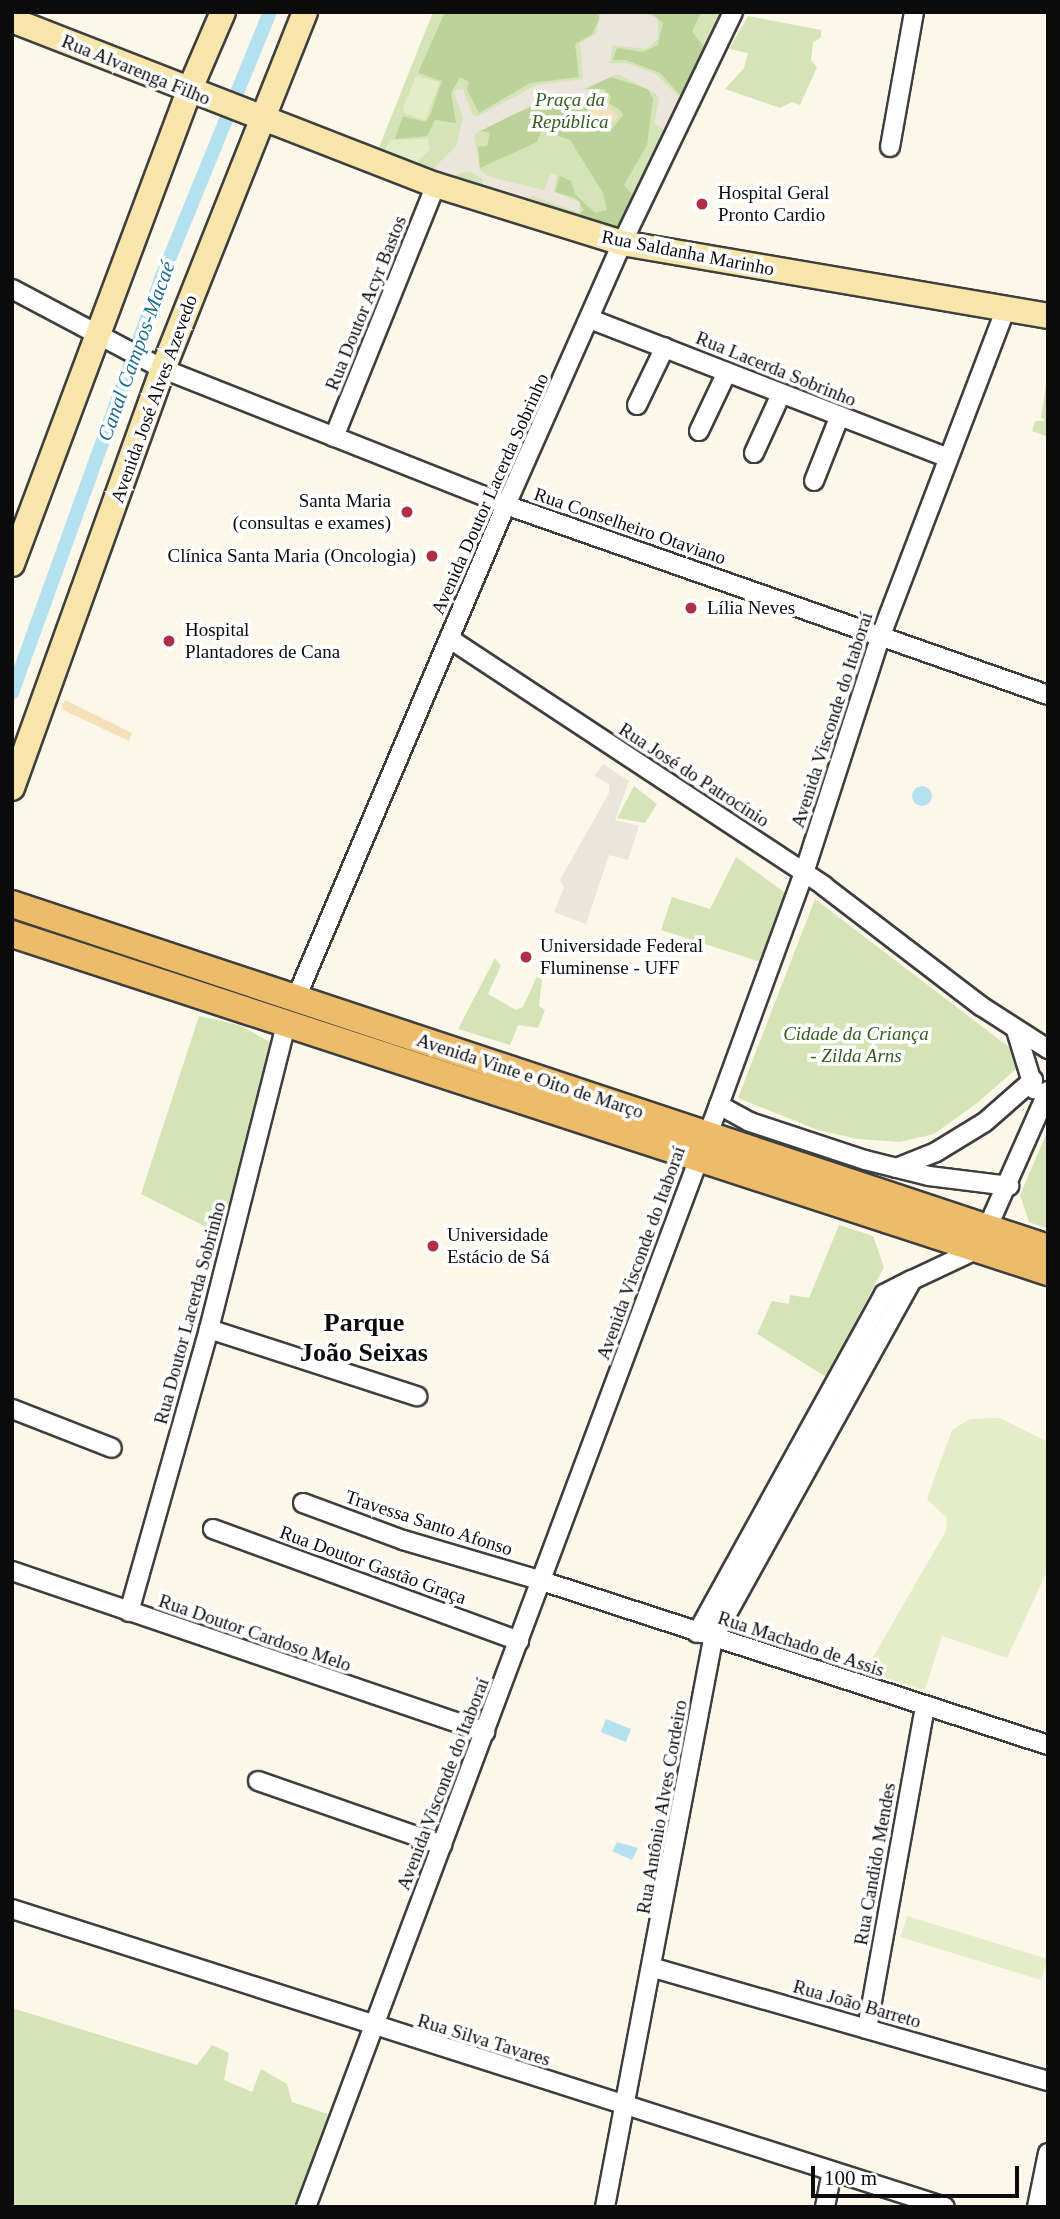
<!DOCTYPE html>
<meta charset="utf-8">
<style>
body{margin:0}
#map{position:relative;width:1060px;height:2219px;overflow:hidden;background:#fdf7ea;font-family:"Times New Roman",serif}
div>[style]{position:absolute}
.green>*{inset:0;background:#d4e4b7}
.forest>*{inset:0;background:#bbd398}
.sand>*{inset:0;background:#f5e0ba}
.pitch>*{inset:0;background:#e4ecc8;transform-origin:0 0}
.plaza>*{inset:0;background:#ebe5db}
.water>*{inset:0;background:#b3e1f0;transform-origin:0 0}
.round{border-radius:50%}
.canal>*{height:14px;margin:-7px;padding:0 7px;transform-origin:7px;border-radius:7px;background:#b3e1f0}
.roads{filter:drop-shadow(2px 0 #3e3e3e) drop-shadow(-2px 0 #3e3e3e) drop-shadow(0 2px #3e3e3e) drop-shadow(0 -2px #3e3e3e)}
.street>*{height:18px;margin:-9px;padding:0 9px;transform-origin:9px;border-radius:9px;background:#fff}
.secondary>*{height:24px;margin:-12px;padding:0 12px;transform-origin:12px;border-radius:12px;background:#f8e5aa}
.primary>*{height:26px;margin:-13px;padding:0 13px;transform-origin:13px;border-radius:13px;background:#edbc6a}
.dots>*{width:19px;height:19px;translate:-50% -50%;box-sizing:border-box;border:4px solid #fff;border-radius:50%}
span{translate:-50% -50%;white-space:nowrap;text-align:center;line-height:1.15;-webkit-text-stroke:7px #fff;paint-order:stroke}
.street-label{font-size:19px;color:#0b0b0b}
.park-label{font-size:19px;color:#355c21;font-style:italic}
.poi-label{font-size:19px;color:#0b0b0b}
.left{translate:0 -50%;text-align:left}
.right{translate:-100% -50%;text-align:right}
.water-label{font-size:21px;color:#206e91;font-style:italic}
.district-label{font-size:26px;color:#0b0b0b;font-weight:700}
.frame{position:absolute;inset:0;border:14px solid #0b0b0b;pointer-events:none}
.scale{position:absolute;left:811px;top:2166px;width:208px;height:32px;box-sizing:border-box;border:4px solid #0b0b0b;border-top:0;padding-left:9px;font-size:21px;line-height:24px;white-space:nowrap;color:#0b0b0b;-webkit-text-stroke:5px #fff;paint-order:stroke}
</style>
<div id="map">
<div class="green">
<i style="clip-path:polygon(433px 12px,721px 12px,624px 233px,378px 150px)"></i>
<i style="clip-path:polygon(748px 16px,821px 30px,821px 37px,813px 43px,811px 60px,817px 67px,800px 105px,792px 102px,780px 108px,725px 89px,744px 68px,748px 53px,729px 49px)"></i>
<i style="clip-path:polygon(1048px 372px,1048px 437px,1032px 431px,1035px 421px,1045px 421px,1041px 417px)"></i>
<i style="clip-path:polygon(634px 786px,657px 804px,645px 823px,617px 818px)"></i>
<i style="clip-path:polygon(736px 857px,785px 893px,761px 962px,661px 930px,672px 897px,710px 909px)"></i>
<i style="clip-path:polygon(815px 899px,1022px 1057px,1016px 1069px,976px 1104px,934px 1134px,900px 1142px,858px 1139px,818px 1130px,738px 1098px)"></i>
<i style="clip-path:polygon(495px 958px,501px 966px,488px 994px,516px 1010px,523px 1007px,537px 976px,542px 980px,539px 1006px,545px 1010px,538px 1028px,518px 1025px,510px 1045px,458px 1029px)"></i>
<i style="clip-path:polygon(199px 1016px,239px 1025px,270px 1042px,224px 1236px,141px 1194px)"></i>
<i style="clip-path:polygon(1048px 1130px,1048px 1229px,1029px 1222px,1020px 1195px)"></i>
<i style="clip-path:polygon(839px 1225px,873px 1236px,884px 1267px,826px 1377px,757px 1334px,772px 1301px,789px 1304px,790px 1295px,809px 1298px)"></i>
<i style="clip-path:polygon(12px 2008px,197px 2065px,212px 2045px,229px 2053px,224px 2080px,252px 2092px,261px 2069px,287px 2084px,292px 2102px,328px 2114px,296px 2207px,12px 2207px)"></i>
</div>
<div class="forest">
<i style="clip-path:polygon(445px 12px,598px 12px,599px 19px,592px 34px,575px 44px,579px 77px,530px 83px,479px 113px,467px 89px,469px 82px,460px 77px,451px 93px,456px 123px,435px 120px,427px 136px,395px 139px,403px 116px,426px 122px,431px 113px,442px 81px,418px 73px)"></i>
<i style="clip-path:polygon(650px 12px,701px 12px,692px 32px,708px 52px,689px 91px,681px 96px,660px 73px,626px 60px,613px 60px,617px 48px,643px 52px,658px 45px,663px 23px)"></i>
<i style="clip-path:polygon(611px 77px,648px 89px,653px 99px,647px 145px,624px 185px,637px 200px,620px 233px,542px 207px,545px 203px,579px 214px,584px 210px,576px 198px,555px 192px,560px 176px,571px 181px,575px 194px,595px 213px,607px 210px,603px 193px,570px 140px,542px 130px,537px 142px,480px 168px,478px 147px,487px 146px,490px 133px,477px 130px,554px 97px,563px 95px,588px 106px,586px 121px,603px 131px,611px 130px,623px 115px,620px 110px,609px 103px,611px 97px,604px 89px,586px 89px)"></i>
</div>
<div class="sand">
<i style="clip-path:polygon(608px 106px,618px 117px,607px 128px,591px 120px,590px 108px)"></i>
<i style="clip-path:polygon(65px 700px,132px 733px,129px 741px,61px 709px)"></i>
</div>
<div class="pitch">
<i style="clip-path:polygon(416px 76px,440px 82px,425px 120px,404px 113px,403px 108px)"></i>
<i style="clip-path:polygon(428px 139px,430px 149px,412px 168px,383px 154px,390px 140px)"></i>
<i style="clip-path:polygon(1000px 1418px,1048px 1442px,1048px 1569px,1007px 1658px,942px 1636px,925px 1690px,865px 1671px,946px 1531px,947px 1518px,927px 1499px,952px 1430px,970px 1419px)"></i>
<i style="left:907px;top:1916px;width:147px;height:22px;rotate:17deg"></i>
</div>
<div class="plaza">
<i style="clip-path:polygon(601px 12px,644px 12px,658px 19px,658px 39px,646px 49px,613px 45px,610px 63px,626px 63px,656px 74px,679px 97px,665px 131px,654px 123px,659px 98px,655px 93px,618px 74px,582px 89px,605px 93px,607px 105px,588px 104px,559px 92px,474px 134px,480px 170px,490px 177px,544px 190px,551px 173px,557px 175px,554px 192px,580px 202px,580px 213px,533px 196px,522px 201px,483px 189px,483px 180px,470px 171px,446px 177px,431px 171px,456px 146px,463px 117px,453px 91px,463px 89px,473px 116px,478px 116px,536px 85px,583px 79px,580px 43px,596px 34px)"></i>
<i style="clip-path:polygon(603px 764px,629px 781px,615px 820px,639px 826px,628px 860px,609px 855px,586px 924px,554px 912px,564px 888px,560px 880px,609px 793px,609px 784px,594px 776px)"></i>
</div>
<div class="water">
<i class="round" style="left:912px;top:786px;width:20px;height:20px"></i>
<i style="left:606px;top:1719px;width:27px;height:14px;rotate:22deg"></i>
<i style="clip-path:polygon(617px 1842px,638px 1848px,632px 1860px,612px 1851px)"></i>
</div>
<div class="canal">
<i style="left:12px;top:693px;width:440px;rotate:-70.2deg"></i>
<i style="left:161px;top:279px;width:288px;rotate:-67.8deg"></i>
</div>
<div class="roads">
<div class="street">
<i style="left:890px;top:147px;width:137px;rotate:-79.9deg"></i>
<i style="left:12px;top:289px;width:171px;rotate:27.9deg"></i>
<i style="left:163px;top:369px;width:369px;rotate:21.6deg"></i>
<i style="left:506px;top:505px;width:574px;rotate:19.32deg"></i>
<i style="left:590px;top:319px;width:382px;rotate:21.2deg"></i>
<i style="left:637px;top:405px;width:64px;rotate:-64.2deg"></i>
<i style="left:699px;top:431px;width:65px;rotate:-64.6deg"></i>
<i style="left:334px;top:437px;width:272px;rotate:-68deg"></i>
<i style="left:754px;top:453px;width:65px;rotate:-65.4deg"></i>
<i style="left:814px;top:481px;width:68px;rotate:-68.4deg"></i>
<i style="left:450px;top:639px;width:448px;rotate:33.4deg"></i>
<i style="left:824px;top:886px;width:198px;rotate:37.4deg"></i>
<i style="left:981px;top:1006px;width:80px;rotate:32.7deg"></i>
<i style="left:296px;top:998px;width:536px;rotate:-66.93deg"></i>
<i style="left:506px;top:505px;width:287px;rotate:-66.1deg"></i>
<i style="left:622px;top:243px;width:256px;rotate:-64.3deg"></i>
<i style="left:1016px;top:1030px;width:62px;rotate:73deg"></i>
<i style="left:719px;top:1105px;width:35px;rotate:29deg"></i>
<i style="left:750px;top:1122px;width:121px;rotate:18.3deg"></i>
<i style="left:865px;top:1160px;width:66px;rotate:14deg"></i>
<i style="left:929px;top:1176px;width:81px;rotate:7.1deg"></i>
<i style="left:896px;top:1168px;width:43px;rotate:-21.8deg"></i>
<i style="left:936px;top:1152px;width:57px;rotate:-31.5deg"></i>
<i style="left:985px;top:1122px;width:64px;rotate:-41.2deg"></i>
<i style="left:209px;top:1329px;width:219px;rotate:17.9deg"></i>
<i style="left:12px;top:1409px;width:107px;rotate:21.3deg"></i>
<i style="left:303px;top:1503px;width:107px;rotate:20.3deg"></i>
<i style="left:403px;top:1540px;width:145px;rotate:16.4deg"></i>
<i style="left:542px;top:1581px;width:532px;rotate:17.96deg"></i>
<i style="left:213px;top:1529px;width:326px;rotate:20.1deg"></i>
<i style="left:12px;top:1571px;width:500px;rotate:18.8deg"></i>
<i style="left:129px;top:1612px;width:294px;rotate:-74.2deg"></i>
<i style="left:209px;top:1329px;width:315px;rotate:-75.8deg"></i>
<i style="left:697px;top:1633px;width:387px;rotate:-61.1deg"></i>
<i style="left:884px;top:1294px;width:31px;rotate:-27deg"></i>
<i style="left:258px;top:1781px;width:195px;rotate:19.2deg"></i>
<i style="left:12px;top:1909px;width:979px;rotate:17.71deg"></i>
<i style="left:654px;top:1968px;width:410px;rotate:16deg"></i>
<i style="left:867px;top:2029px;width:328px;rotate:-79.8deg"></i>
<i style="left:306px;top:2207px;width:1177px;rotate:-69.46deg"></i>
<i style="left:719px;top:1105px;width:247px;rotate:-69.9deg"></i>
<i style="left:804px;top:873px;width:247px;rotate:-72.1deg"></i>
<i style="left:880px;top:638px;width:350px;rotate:-69.1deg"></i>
<i style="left:605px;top:2207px;width:578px;rotate:-79.23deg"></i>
<i style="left:713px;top:1639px;width:410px;rotate:-61deg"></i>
<i style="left:912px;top:1280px;width:73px;rotate:-25.2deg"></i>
<i style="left:978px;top:1249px;width:173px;rotate:-66.1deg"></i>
<i style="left:825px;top:2207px;width:36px;rotate:-79deg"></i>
<i style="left:1037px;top:2207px;width:55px;rotate:-78.5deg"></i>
</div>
<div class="secondary">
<i style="left:12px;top:20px;width:455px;rotate:21.3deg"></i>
<i style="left:436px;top:185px;width:195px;rotate:17.3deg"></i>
<i style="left:622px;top:243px;width:432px;rotate:9.7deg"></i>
<i style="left:12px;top:564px;width:505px;rotate:-69.48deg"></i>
<i style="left:189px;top:91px;width:86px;rotate:-66.7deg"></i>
<i style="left:12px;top:788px;width:445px;rotate:-70.2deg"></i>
<i style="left:163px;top:369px;width:384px;rotate:-68.3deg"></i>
</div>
<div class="primary">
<i style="left:12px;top:904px;width:1092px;rotate:18.37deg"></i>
<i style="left:12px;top:934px;width:1090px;rotate:18.07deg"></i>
</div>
</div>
<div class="dots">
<i style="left:702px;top:204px;background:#ae2f46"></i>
<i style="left:407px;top:512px;background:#ae2f46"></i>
<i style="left:432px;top:556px;background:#ae2f46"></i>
<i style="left:691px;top:608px;background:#ae2f46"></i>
<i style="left:169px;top:641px;background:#ae2f46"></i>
<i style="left:526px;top:957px;background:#ae2f46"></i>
<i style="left:433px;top:1246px;background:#ae2f46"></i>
</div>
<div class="street-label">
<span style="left:136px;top:70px;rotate:22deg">Rua Alvarenga Filho</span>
<span style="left:688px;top:253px;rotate:11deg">Rua Saldanha Marinho</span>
<span style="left:366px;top:303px;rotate:-68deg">Rua Doutor Acyr Bastos</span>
<span style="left:776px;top:369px;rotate:22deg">Rua Lacerda Sobrinho</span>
<span style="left:154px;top:399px;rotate:-70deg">Avenida José Alves Azevedo</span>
<span style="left:490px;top:494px;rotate:-66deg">Avenida Doutor Lacerda Sobrinho</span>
<span style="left:630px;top:526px;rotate:19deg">Rua Conselheiro Otaviano</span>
<span style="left:832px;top:720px;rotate:-72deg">Avenida Visconde do Itaboraí</span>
<span style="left:694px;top:775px;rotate:33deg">Rua José do Patrocínio</span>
<span style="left:530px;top:1076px;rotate:18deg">Avenida Vinte e Oito de Março</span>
<span style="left:641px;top:1253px;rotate:-70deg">Avenida Visconde do Itaboraí</span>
<span style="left:190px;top:1313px;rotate:-75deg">Rua Doutor Lacerda Sobrinho</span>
<span style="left:429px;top:1523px;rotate:18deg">Travessa Santo Afonso</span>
<span style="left:373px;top:1565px;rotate:20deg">Rua Doutor Gastão Graça</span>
<span style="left:255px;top:1633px;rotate:19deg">Rua Doutor Cardoso Melo</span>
<span style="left:801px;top:1644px;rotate:18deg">Rua Machado de Assis</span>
<span style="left:443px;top:1784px;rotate:-69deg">Avenida Visconde do Itaboraí</span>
<span style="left:662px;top:1807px;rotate:-80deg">Rua Antônio Alves Cordeiro</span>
<span style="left:875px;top:1864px;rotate:-80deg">Rua Candido Mendes</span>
<span style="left:857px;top:2004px;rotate:16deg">Rua João Barreto</span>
<span style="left:484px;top:2040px;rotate:17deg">Rua Silva Tavares</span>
</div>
<div class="park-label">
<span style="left:570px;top:111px">Praça da<br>República</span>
<span style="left:856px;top:1045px">Cidade da Criança<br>- Zilda Arns</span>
</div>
<div class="poi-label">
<span class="left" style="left:718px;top:204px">Hospital Geral<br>Pronto Cardio</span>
<span class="right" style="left:391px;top:512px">Santa Maria<br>(consultas e exames)</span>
<span class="right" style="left:416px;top:556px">Clínica Santa Maria (Oncologia)</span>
<span class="left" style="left:707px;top:608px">Lília Neves</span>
<span class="left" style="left:185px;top:641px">Hospital<br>Plantadores de Cana</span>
<span class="left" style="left:540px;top:957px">Universidade Federal<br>Fluminense - UFF</span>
<span class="left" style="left:447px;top:1246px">Universidade<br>Estácio de Sá</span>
</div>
<div class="water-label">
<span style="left:136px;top:351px;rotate:-70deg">Canal Campos-Macaé</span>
</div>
<div class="district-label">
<span style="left:364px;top:1338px">Parque<br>João Seixas</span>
</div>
<div class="frame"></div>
<div class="scale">100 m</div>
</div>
